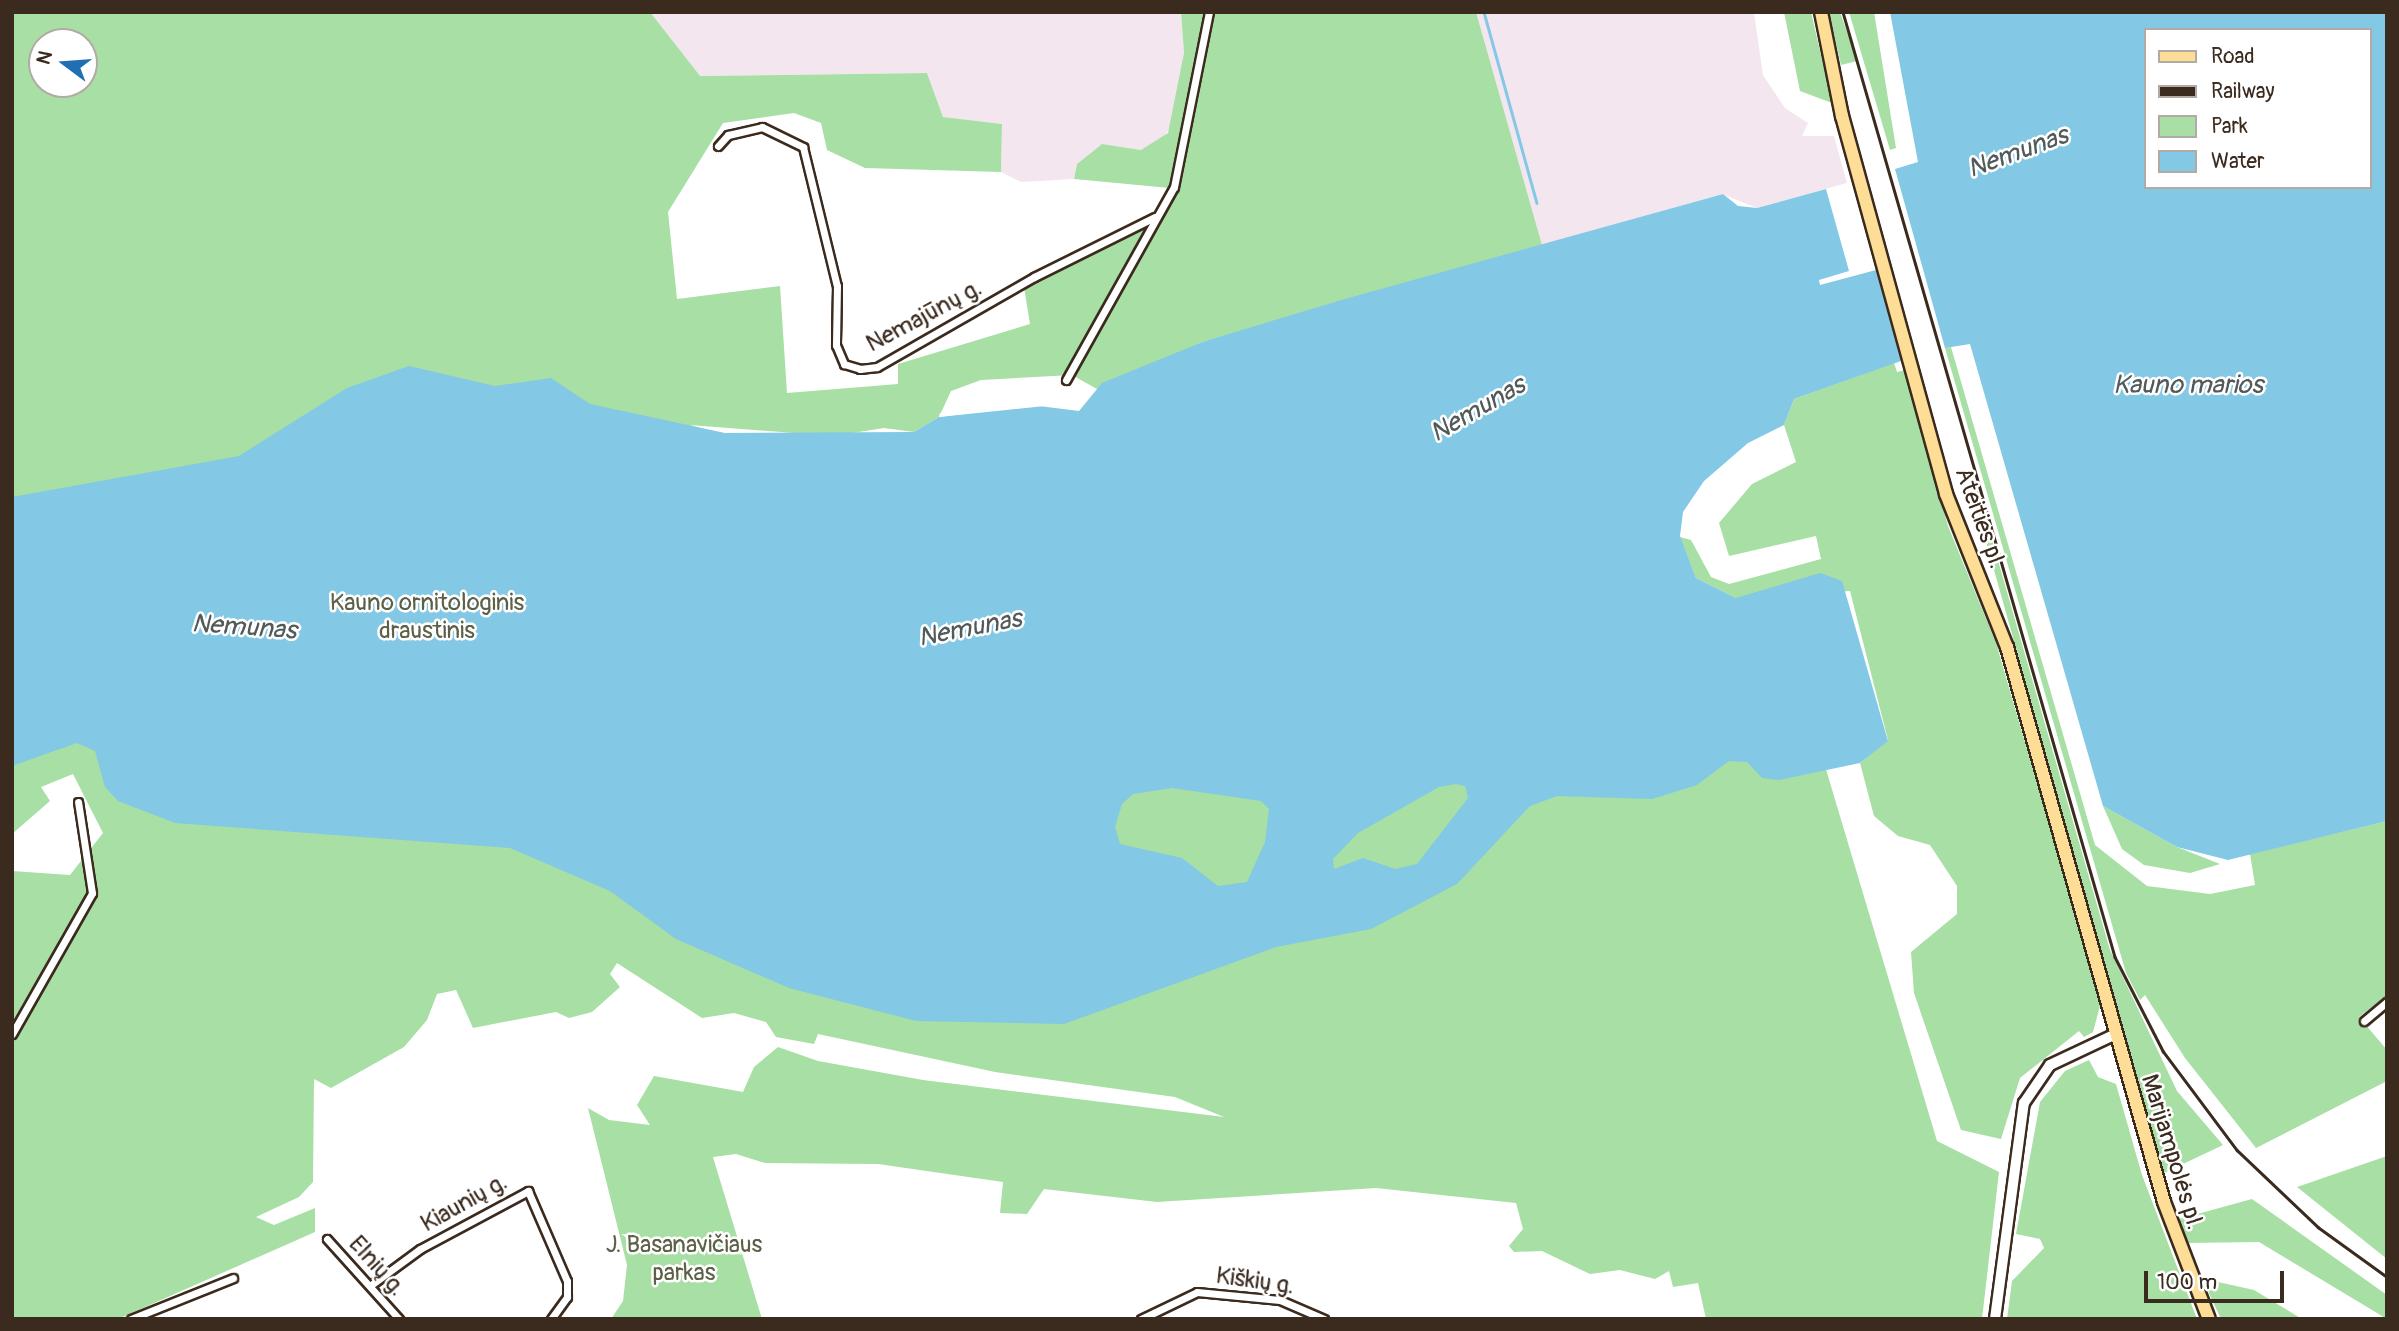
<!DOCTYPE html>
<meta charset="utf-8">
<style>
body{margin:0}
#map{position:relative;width:2399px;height:1331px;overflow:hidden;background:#fff;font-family:Pangolin,sans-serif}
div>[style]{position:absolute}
.built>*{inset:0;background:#f4e6ef}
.green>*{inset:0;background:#a7dfa4}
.water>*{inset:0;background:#83c8e4}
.pier>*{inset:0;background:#fff}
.stream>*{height:2.5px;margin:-1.25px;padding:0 1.25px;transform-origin:1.25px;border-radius:1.25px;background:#83c8e4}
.roads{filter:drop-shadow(2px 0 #3b2a1e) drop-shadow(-2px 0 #3b2a1e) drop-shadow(0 2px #3b2a1e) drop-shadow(0 -2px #3b2a1e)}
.minor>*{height:7px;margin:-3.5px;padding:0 3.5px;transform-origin:3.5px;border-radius:3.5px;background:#fff}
.secondary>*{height:10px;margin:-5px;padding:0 5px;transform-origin:5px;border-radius:5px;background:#fff}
.primary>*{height:12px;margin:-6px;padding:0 6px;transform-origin:6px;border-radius:6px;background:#fede96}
.rail>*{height:2.5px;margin:-1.25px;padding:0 1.25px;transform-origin:1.25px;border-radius:1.25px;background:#3b2a1e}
span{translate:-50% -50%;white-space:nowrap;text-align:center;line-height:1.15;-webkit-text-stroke:5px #fff;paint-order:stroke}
.street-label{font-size:24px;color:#3b2a1e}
.park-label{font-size:24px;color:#5b6046}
.water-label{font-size:26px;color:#515959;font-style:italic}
.frame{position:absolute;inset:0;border:14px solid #3b2a1e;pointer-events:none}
.legend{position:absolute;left:2144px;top:28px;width:228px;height:161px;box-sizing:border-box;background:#fff;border:2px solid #b1aaa5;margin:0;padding:9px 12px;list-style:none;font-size:21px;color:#3b2a1e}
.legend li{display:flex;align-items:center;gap:14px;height:35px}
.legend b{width:35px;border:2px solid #b1aaa5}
.north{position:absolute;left:28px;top:28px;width:70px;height:70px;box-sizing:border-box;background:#fff;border:2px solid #b1aaa5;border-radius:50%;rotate:286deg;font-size:19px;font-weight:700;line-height:28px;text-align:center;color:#3b2a1e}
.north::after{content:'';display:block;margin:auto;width:24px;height:32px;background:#1f6fb2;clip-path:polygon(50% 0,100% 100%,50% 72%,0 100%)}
.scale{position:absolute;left:2144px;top:1271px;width:140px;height:32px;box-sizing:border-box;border:4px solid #3b2a1e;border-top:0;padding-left:9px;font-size:21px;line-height:24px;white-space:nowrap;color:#3b2a1e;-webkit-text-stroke:5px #fff;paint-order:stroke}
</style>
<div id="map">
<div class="built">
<i style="clip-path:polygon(650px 12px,1181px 12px,1184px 53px,1174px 122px,1160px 143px,1141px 150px,1102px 144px,1077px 164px,1074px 179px,1021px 182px,1001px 172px,1002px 124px,943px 117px,927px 73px,699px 76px)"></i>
<i style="clip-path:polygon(1476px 12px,1754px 12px,1763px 75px,1785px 108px,1808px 123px,1802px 136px,1834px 136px,1847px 183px,1757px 208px,1722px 194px,1542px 245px)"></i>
</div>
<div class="green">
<i style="clip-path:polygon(evenodd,12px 12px,650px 12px,700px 76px,927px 73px,943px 117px,1002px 124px,1001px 172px,865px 168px,827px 150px,821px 123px,794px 113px,723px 123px,668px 212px,677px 299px,780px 286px,787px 393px,898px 384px,898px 364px,1030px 324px,1024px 287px,1161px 219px,1180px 189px,1074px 179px,1077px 164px,1102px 144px,1141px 150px,1168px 133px,1184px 53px,1181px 12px,1476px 12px,1542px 245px,1205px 341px,1097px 389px,1072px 375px,981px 380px,951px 391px,939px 417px,914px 432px,884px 428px,833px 436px,690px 425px,1814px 770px,1825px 766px,1937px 1141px,1999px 1172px,1982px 1319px,1706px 1319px,1698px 1283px,1673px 1287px,1669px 1271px,1655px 1279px,1620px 1270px,1590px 1274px,1542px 1251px,1514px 1252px,1509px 1246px,1523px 1229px,1516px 1203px,1376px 1188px,1157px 1202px,1044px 1189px,1027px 1214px,1000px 1213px,1003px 1182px,878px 1164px,765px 1163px,736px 1154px,713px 1157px,762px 1319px,611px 1319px,623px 1301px,627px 1265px,588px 1108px,609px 1120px,650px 1125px,637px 1105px,654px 1076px,743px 1092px,754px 1067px,778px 1047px,818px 1061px,923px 1080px,1224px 1117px,1175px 1097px,995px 1072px,818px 1034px,814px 1044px,776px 1037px,766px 1022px,734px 1013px,702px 1018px,617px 963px,610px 974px,620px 987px,592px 1012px,569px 1018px,556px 1012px,473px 1028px,456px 990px,437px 994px,427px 1020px,404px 1047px,331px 1088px,314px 1079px,313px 1182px,299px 1197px,256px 1217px,274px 1225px,315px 1208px,315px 1232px,118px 1319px,12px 1319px,12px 871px,70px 875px,103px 833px,73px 774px,41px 787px,50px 801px,12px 834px,12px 12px,42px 42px,84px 42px,84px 84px,42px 84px,42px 42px)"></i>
<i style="clip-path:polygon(1784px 12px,1811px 12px,1832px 103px,1800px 91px)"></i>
<i style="clip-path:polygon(1829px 12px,1840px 12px,1857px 61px,1841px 65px)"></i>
<i style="clip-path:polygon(1849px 12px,1874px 12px,1896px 148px,1890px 150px)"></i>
<i style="clip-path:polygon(1951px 347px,2095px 845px,2147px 886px,2210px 894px,2255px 885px,2250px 854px,2387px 821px,2387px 995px,2359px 1017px,2387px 1050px,2387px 1081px,2256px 1148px,2185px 1058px,2145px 995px,2140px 1000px,2126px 973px,1945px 348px)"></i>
<i style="clip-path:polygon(1894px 363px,1897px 372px,1905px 370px,1948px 526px,1996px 643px,2101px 1002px,2093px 1032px,2084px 1037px,2079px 1031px,2020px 1078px,2001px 1139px,1961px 1130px,1914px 993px,1911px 952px,1957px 914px,1957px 886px,1930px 845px,1898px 836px,1874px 816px,1860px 763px,1888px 740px,1850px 591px,1736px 598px,1696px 578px,1680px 537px,1691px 540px,1711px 577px,1729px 584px,1821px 559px,1816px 536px,1729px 556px,1719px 523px,1752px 484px,1796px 462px,1784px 425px,1794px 399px)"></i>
<i style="clip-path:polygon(1978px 491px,2110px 950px,2177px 1091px,2223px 1145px,2164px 1173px,1972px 492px)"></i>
<i style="clip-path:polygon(2103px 806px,2177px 847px,2220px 864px,2190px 873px,2144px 865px,2122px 849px)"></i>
<i style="clip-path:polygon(2089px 1060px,2098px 1077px,2116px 1084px,2142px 1175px,2197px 1319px,2007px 1319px,2012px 1281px,2044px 1248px,2040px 1239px,2016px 1234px,2040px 1102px,2065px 1071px)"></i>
<i style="clip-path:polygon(2387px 1156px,2387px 1259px,2297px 1187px)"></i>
<i style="clip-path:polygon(2252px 1199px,2387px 1295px,2387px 1319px,2259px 1242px,2185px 1243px,2179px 1219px)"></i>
<i style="clip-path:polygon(2218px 1282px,2254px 1290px,2302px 1319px,2221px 1319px,2208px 1291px)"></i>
</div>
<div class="water">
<i style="clip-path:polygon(evenodd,1890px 12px,2387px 12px,2387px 821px,2228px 860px,2177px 847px,2103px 806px,1970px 344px,1945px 348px,1895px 169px,1918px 162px,1890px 12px,2145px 30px,2369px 30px,2369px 187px,2145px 187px,2145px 30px)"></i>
<i style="clip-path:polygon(evenodd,1826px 189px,1849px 271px,1819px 280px,1820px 285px,1876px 270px,1901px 361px,1794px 399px,1784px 425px,1748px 443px,1704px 481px,1683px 512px,1680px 536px,1696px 578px,1736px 598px,1820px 573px,1842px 581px,1888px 741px,1860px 763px,1779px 780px,1762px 778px,1747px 762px,1729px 761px,1697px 785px,1652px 799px,1557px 796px,1530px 806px,1457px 884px,1371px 929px,1276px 947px,1064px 1024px,916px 1021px,789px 988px,676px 939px,610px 891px,510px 848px,175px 823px,118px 801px,105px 787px,95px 751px,77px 743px,12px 766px,12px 497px,239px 456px,347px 388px,409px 366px,495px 386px,551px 378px,590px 404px,725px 433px,914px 432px,939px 417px,1031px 405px,1079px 411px,1102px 383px,1205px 341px,1345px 299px,1723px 194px,1738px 206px,1757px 208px,1826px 189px,1456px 784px,1465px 786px,1468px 798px,1417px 864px,1395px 869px,1363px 858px,1334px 869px,1333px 859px,1358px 833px,1439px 787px,1456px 784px,1826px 189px,1172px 788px,1261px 801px,1269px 809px,1265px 842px,1247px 882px,1218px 886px,1182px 858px,1120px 844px,1115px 827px,1122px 804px,1133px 794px,1172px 788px)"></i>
</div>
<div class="pier">
<i style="clip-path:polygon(1030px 402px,1064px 404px,939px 417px,940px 413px)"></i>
</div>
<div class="stream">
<i style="left:1484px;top:12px;width:198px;rotate:74.5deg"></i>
</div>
<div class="roads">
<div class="minor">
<i style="left:718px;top:146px;width:15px;rotate:-48deg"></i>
<i style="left:728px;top:135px;width:35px;rotate:-13deg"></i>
<i style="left:762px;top:127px;width:46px;rotate:26deg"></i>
<i style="left:803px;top:147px;width:143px;rotate:76.3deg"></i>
<i style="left:837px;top:286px;width:59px;rotate:91deg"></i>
<i style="left:836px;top:345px;width:21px;rotate:67deg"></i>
<i style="left:844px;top:364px;width:17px;rotate:17deg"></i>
<i style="left:860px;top:369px;width:17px;rotate:-7deg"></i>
<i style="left:877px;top:367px;width:181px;rotate:-29.8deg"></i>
<i style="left:1034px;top:277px;width:135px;rotate:-26.4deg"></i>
<i style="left:1066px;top:380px;width:221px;rotate:-60.8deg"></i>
<i style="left:1174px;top:187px;width:178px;rotate:-78.7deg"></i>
<i style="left:2364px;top:1021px;width:30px;rotate:-40deg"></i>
<i style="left:12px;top:1034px;width:162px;rotate:-60.4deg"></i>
<i style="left:92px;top:893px;width:92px;rotate:-98.7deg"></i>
<i style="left:327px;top:1239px;width:108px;rotate:48deg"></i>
<i style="left:371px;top:1285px;width:61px;rotate:-36.3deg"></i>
<i style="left:420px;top:1249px;width:123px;rotate:-28.2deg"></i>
<i style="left:528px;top:1191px;width:98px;rotate:66.6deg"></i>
<i style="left:567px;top:1281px;width:16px;rotate:90deg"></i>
<i style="left:567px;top:1297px;width:27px;rotate:126deg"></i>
<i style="left:131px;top:1319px;width:110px;rotate:-21.9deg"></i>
<i style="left:1141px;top:1319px;width:62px;rotate:-25.7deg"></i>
<i style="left:1197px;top:1292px;width:83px;rotate:5.5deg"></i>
<i style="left:1280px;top:1300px;width:48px;rotate:23.4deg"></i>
</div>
<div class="secondary">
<i style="left:1995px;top:1319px;width:218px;rotate:-82.4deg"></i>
<i style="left:2024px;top:1103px;width:46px;rotate:-55.6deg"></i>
<i style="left:2050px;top:1065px;width:73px;rotate:-25.2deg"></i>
</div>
<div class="primary">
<i style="left:1821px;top:12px;width:106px;rotate:78.6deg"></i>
<i style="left:1842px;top:116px;width:392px;rotate:74.6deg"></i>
<i style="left:1946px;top:494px;width:165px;rotate:68.3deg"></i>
<i style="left:2007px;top:647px;width:577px;rotate:74.2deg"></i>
<i style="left:2164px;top:1202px;width:125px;rotate:69deg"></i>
</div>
</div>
<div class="rail">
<i style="left:1843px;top:12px;width:983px;rotate:73.94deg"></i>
<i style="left:2115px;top:957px;width:106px;rotate:62.9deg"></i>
<i style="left:2163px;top:1051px;width:124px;rotate:53.2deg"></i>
<i style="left:2237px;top:1150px;width:112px;rotate:43.5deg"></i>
<i style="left:2318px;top:1227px;width:85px;rotate:35.9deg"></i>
</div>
<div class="street-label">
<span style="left:924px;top:316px;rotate:-28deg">Nemajūnų g.</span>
<span style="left:1980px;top:518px;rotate:70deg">Ateities pl.</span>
<span style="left:2172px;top:1152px;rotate:73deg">Marijampolės pl.</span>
<span style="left:464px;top:1203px;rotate:-29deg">Kiaunių g.</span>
<span style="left:377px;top:1266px;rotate:48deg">Elnių g.</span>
<span style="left:1255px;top:1281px;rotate:8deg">Kiškių g.</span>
</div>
<div class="park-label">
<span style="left:427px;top:617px">Kauno ornitologinis<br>draustinis</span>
<span style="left:684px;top:1259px">J. Basanavičiaus<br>parkas</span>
</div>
<div class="water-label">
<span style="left:2018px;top:153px;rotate:-20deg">Nemunas</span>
<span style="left:2188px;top:386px">Kauno marios</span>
<span style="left:1478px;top:410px;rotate:-30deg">Nemunas</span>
<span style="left:244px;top:628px;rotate:4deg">Nemunas</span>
<span style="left:970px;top:629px;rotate:-11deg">Nemunas</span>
</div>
<div class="frame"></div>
<ul class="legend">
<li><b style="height:9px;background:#fede96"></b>Road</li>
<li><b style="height:9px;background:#3b2a1e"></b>Railway</li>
<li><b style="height:19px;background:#a7dfa4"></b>Park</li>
<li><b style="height:19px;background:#83c8e4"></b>Water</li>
</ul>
<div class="north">N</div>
<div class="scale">100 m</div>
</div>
